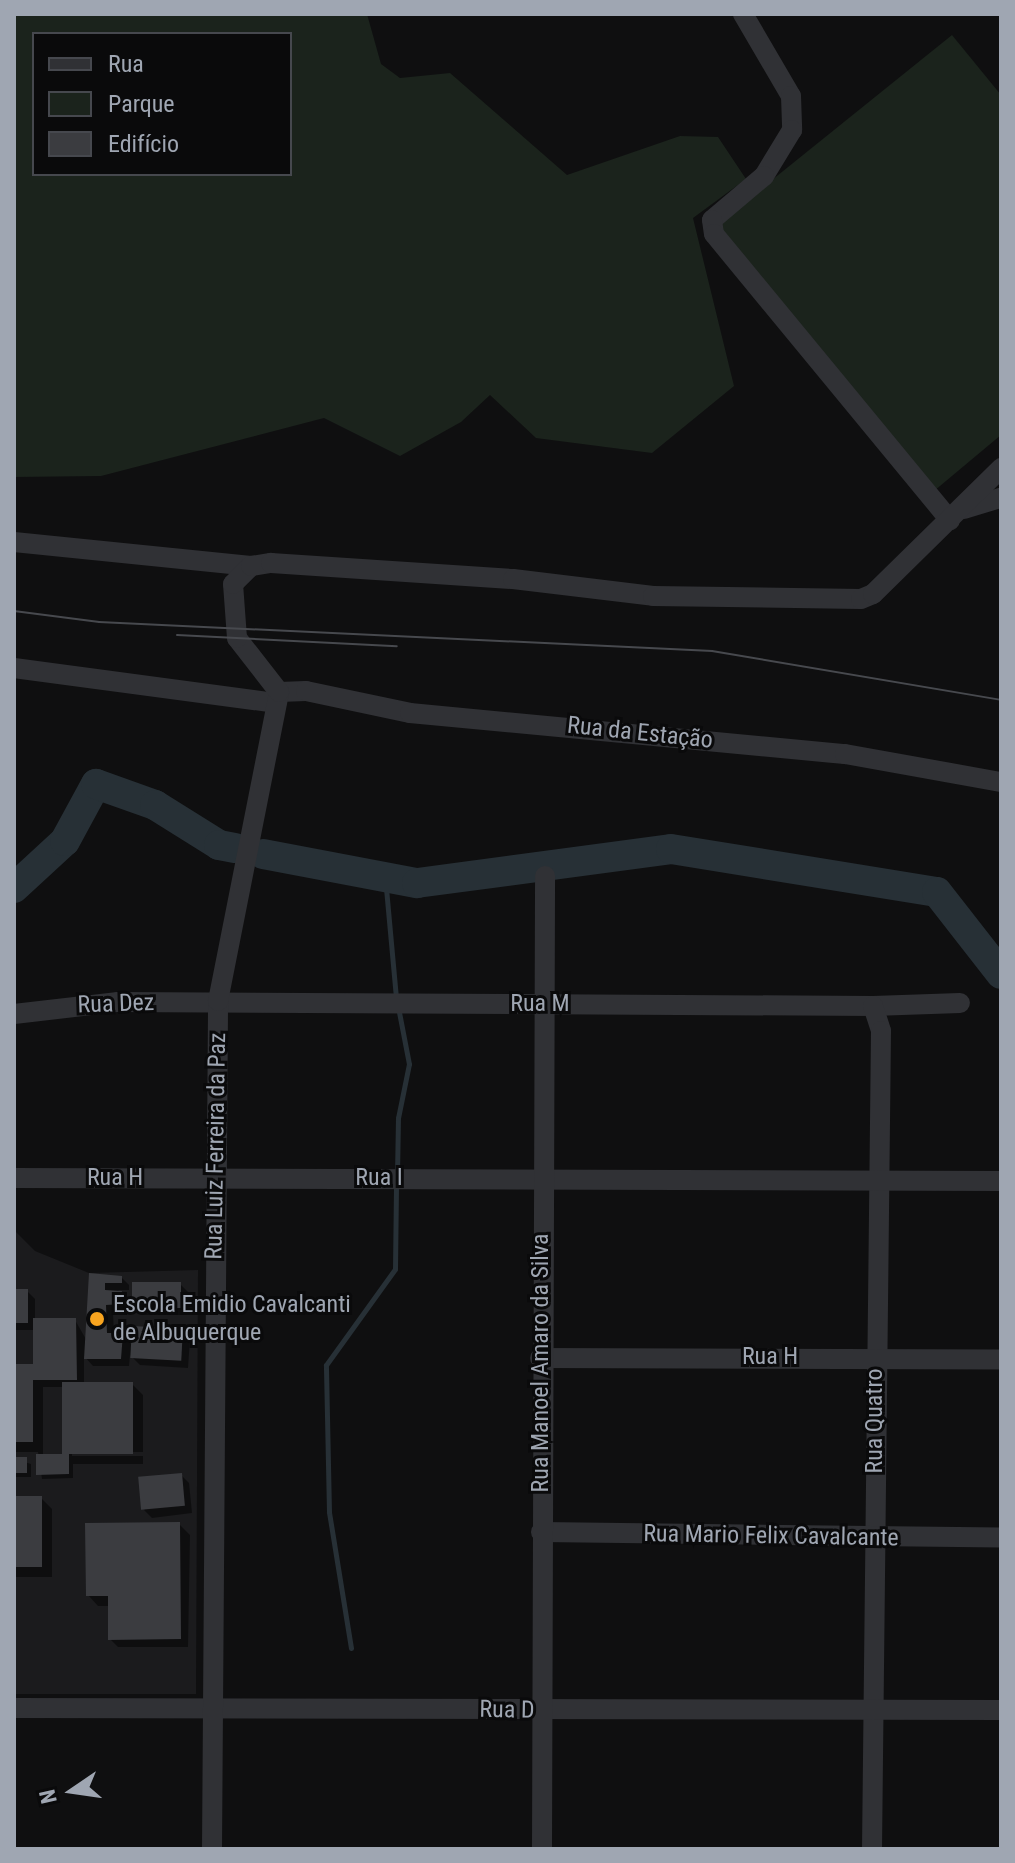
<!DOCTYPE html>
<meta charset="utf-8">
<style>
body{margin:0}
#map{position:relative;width:1015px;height:1863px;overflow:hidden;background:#0f0f10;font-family:"Roboto Condensed",sans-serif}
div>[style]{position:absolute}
.built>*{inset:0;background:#1b1b1d}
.green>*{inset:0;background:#1b231c}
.shadow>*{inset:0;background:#0007}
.stream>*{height:5px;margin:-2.5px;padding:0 2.5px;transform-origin:2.5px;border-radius:2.5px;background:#273036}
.river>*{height:30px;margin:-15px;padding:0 15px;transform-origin:15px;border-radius:15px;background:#273036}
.building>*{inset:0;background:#3b3c40;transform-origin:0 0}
.minor>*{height:20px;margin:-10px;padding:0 10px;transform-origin:10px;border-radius:10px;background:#303135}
.tram>*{height:2px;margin:-1px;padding:0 1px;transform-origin:1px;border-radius:1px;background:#47494e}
.dots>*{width:22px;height:22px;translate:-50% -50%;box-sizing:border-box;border:4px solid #0a0a0b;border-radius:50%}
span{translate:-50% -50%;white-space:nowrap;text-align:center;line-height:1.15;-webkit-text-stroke:6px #0a0a0b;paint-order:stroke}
.street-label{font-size:24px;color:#9fa6b2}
.poi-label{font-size:24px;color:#9fa6b2}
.left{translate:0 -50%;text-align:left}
.frame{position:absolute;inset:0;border:16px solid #9fa6b2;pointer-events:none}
.legend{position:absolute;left:32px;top:32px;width:260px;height:144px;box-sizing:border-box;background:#0a0a0b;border:2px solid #46484e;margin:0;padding:10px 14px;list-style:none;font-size:24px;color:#9fa6b2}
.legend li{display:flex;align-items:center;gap:16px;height:40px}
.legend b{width:40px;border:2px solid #46484e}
.north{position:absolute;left:32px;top:1751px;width:80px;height:80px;-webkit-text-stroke:6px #0a0a0b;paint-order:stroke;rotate:257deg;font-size:22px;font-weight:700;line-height:32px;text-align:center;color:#9fa6b2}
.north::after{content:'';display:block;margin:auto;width:28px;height:36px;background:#9fa6b2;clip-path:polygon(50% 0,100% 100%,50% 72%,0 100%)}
</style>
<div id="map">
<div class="built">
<i style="clip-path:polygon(14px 1230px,35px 1251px,89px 1273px,198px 1270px,196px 1694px,14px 1694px)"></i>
</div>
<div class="green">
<i style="clip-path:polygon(evenodd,14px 14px,367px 14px,381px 64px,400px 78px,450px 73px,567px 175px,680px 136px,718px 137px,746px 179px,693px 218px,734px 386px,652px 453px,536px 438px,490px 395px,461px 422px,400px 456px,324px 418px,101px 476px,14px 477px,14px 14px,34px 34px,290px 34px,290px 174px,34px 174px,34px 34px)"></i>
<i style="clip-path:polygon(952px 35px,1001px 95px,1001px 435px,934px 491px,715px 226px)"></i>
</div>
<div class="shadow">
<i style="clip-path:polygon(evenodd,91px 1276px,121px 1277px,129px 1285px,129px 1290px,118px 1290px,129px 1301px,128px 1312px,113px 1312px,114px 1335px,123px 1335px,132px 1345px,182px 1331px,190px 1339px,188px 1368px,140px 1365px,130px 1355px,129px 1366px,93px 1366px,84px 1356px,84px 1384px,132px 1384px,143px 1395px,143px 1452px,72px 1452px,72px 1456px,143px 1456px,143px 1464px,73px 1464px,73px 1478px,42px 1479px,38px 1452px,14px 1452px,14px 1366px,35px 1366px,35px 1330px,14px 1330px,14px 1291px,27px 1291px,35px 1299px,35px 1320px,75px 1320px,87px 1341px,91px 1276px,43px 1387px,64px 1387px,64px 1456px,43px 1456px,43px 1387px)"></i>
<i style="clip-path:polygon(180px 1284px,188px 1292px,188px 1315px,142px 1315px,134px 1307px)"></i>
<i style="clip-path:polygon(14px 1459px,31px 1464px,31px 1477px,14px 1477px)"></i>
<i style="clip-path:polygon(181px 1475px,189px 1483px,192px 1513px,152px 1518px,144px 1510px)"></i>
<i style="clip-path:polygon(14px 1498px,41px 1498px,52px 1509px,52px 1577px,14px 1577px)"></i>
<i style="clip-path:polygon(179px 1524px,190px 1535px,188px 1647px,118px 1647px,110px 1639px,110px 1606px,98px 1606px,88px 1595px)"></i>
</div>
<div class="stream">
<i style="left:385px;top:877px;width:121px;rotate:84.8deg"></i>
<i style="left:397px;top:1175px;width:57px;rotate:-89deg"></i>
<i style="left:398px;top:1118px;width:55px;rotate:-78.5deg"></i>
<i style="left:409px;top:1064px;width:58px;rotate:-100.9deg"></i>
<i style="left:351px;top:1648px;width:138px;rotate:-99.2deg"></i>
<i style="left:329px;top:1512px;width:147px;rotate:-91.2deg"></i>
<i style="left:326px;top:1365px;width:118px;rotate:-54.3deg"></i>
<i style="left:395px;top:1269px;width:84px;rotate:-89.3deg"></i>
</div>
<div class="river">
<i style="left:263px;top:854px;width:157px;rotate:10.7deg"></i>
<i style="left:417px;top:883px;width:256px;rotate:-7.6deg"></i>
<i style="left:671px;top:849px;width:269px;rotate:9.2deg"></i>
<i style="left:937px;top:892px;width:104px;rotate:52deg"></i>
<i style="left:14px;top:888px;width:69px;rotate:-42.7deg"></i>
<i style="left:65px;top:841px;width:65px;rotate:-61.5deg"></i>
<i style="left:96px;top:784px;width:63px;rotate:19.6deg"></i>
<i style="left:155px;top:805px;width:75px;rotate:32deg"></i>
<i style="left:219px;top:845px;width:16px;rotate:11deg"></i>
</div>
<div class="building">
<i style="clip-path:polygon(89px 1273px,122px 1276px,122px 1283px,105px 1283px,105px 1290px,122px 1291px,121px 1304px,106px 1305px,107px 1333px,123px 1333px,121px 1359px,84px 1359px)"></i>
<i style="left:132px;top:1282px;width:49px;height:26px"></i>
<i style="left:14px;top:1289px;width:14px;height:34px"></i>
<i style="clip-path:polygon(33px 1318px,76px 1318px,77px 1380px,33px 1380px,33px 1442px,14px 1442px,14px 1364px,33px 1364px)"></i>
<i style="left:132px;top:1326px;width:51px;height:32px;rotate:3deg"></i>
<i style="clip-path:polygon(62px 1382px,133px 1382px,133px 1454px,69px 1454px,69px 1474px,36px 1475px,36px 1454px,62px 1454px)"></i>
<i style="left:14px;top:1457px;width:13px;height:16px"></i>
<i style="left:182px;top:1473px;width:33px;height:44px;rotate:85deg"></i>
<i style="left:14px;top:1496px;width:28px;height:71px"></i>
<i style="clip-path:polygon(180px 1522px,181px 1639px,108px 1640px,108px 1596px,86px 1596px,85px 1523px)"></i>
</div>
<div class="minor">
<i style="left:743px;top:14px;width:95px;rotate:59.7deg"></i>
<i style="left:791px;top:96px;width:34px;rotate:88deg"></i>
<i style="left:792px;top:130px;width:54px;rotate:121.3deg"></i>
<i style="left:764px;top:176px;width:68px;rotate:139.8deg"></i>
<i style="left:712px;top:220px;width:14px;rotate:82deg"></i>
<i style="left:714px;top:234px;width:371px;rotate:50.5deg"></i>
<i style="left:964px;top:509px;width:39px;rotate:-17deg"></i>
<i style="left:14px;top:542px;width:238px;rotate:5.8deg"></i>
<i style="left:14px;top:668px;width:265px;rotate:7.6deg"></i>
<i style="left:279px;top:692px;width:27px;rotate:-2deg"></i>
<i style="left:306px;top:691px;width:106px;rotate:11.9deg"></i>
<i style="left:410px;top:713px;width:437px;rotate:5.4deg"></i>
<i style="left:845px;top:754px;width:158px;rotate:10.2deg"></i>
<i style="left:873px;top:1006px;width:87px;rotate:-2deg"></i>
<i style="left:14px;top:1014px;width:105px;rotate:-6.6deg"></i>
<i style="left:118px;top:1002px;width:755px;rotate:0.3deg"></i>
<i style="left:873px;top:1006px;width:26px;rotate:72deg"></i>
<i style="left:881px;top:1031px;width:818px;rotate:90.63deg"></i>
<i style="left:14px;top:1178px;width:987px;rotate:0.17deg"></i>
<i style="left:540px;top:1358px;width:461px;rotate:0.2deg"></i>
<i style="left:541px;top:1532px;width:460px;rotate:0.7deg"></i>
<i style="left:14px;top:1708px;width:987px;rotate:0.12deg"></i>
<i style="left:212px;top:1849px;width:848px;rotate:-89.59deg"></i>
<i style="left:218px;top:1001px;width:315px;rotate:-78.8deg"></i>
<i style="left:279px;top:692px;width:68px;rotate:-127.9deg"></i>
<i style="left:237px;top:638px;width:54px;rotate:-94.2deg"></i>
<i style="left:233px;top:584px;width:25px;rotate:-45deg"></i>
<i style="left:251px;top:566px;width:20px;rotate:-9deg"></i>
<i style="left:271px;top:563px;width:243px;rotate:3.8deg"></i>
<i style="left:513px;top:579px;width:141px;rotate:6.9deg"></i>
<i style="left:653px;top:596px;width:208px;rotate:0.8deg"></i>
<i style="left:861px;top:599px;width:13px;rotate:-23deg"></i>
<i style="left:873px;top:594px;width:180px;rotate:-44.5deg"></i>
<i style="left:542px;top:1849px;width:973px;rotate:-89.82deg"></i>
</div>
<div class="tram">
<i style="left:14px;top:611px;width:86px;rotate:7.4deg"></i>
<i style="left:99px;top:622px;width:614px;rotate:2.71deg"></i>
<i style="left:712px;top:651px;width:293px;rotate:9.6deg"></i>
<i style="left:177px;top:635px;width:220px;rotate:2.9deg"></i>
</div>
<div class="dots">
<i style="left:97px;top:1319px;background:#f8a41f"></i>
</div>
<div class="street-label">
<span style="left:640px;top:733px;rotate:6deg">Rua da Estação</span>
<span style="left:116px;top:1004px;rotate:-2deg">Rua Dez</span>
<span style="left:540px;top:1004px">Rua M</span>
<span style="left:216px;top:1146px;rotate:-89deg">Rua Luiz Ferreira da Paz</span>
<span style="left:115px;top:1178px">Rua H</span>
<span style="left:379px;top:1178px">Rua I</span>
<span style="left:770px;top:1357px">Rua H</span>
<span style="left:541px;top:1363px;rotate:-90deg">Rua Manoel Amaro da Silva</span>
<span style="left:875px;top:1421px;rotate:-90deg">Rua Quatro</span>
<span style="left:771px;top:1536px;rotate:1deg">Rua Mario Felix Cavalcante</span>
<span style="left:507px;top:1710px;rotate:1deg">Rua D</span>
</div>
<div class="poi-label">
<span class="left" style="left:113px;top:1319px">Escola Emidio Cavalcanti<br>de Albuquerque</span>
</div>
<div class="frame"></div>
<ul class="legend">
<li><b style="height:10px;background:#303135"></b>Rua</li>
<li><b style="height:22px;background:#1b231c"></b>Parque</li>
<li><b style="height:22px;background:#3b3c40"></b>Edifício</li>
</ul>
<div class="north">N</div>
</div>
